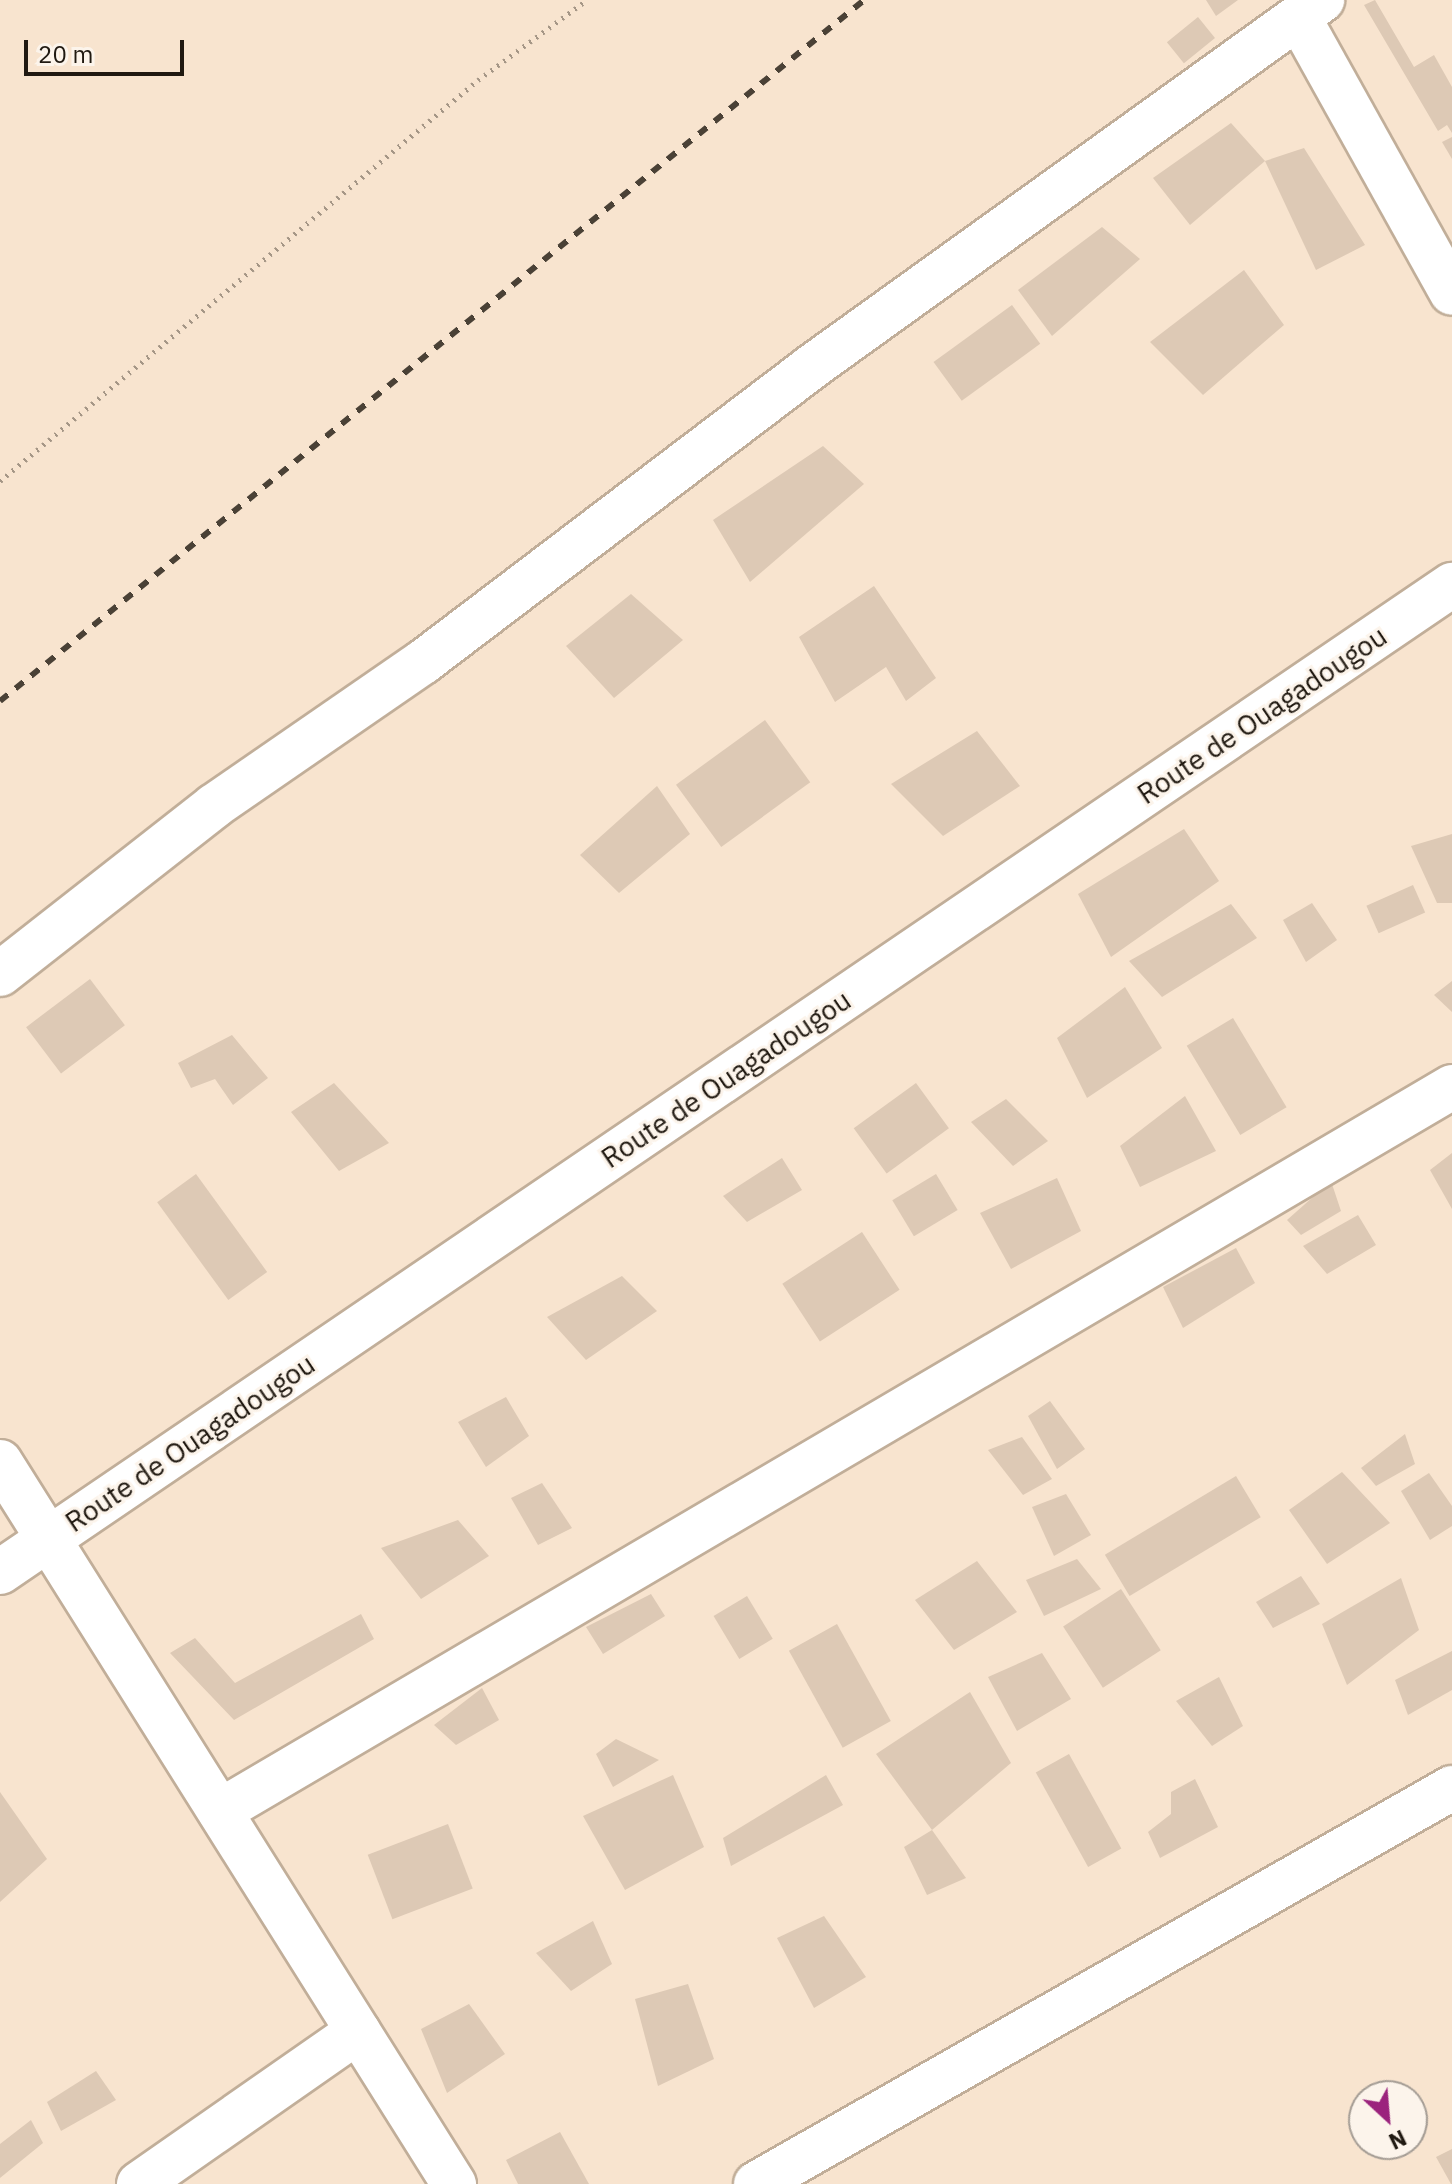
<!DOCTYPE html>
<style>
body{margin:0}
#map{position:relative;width:1452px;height:2184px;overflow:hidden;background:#f8e4cf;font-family:"IBM Plex Sans",sans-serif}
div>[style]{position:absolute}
.building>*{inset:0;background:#ddc9b5;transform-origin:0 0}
.path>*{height:5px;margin-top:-2.5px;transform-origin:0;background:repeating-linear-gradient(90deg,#a59686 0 2px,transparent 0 8px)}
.roads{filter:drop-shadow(2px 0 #c1ae99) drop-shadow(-2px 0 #c1ae99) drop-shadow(0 2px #c1ae99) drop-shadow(0 -2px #c1ae99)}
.street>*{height:44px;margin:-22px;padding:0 22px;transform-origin:22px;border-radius:22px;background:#fff}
.secondary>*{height:44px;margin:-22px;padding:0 22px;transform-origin:22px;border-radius:22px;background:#fff}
.rail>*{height:6px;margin-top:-3px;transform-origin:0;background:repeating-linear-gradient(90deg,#4a4136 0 10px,transparent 0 20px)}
span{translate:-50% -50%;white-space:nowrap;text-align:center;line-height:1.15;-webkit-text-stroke:6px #fcf4eb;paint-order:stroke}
.street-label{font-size:28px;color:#201911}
.north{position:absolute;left:1348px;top:2080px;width:80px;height:80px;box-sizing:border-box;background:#fcf4eb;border:2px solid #a49c94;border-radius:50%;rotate:154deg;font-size:22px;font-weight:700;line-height:32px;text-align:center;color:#201911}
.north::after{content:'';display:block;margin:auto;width:28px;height:36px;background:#9b237d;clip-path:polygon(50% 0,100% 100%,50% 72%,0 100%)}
.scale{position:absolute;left:24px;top:40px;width:160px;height:36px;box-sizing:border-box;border:4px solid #201911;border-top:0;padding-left:10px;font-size:24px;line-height:28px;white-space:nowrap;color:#201911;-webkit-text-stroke:6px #fcf4eb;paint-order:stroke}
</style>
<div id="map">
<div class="building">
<i style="clip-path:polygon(1206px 0,1238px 0,1216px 16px)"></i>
<i style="clip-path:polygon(1375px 0,1414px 67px,1434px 55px,1452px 87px,1452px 133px,1447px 125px,1438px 131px,1364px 5px)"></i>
<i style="left:1198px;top:17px;width:27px;height:40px;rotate:51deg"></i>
<i style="clip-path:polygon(1231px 123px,1265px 161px,1190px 225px,1153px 178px)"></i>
<i style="clip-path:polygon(1452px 137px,1452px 159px,1442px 142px)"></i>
<i style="clip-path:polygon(1304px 148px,1365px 245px,1316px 270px,1265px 161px)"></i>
<i style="clip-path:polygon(1102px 227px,1140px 259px,1052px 336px,1018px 290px)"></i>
<i style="clip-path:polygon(1244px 270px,1284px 325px,1203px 395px,1150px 342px)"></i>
<i style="left:1012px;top:305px;width:48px;height:97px;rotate:54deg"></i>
<i style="clip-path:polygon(823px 446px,864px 484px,750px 582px,713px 520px)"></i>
<i style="clip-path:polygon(874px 586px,936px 678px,906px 701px,886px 667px,835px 702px,799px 637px)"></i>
<i style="clip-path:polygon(631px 594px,683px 640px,614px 698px,566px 646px)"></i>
<i style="left:765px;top:720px;width:77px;height:110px;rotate:54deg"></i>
<i style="clip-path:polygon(977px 731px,1020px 786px,943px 836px,891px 784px)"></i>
<i style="clip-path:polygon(657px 786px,690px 834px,619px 893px,580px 855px)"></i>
<i style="clip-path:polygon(1184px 829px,1219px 881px,1111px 957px,1078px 894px)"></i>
<i style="clip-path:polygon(1452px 834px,1452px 903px,1437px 903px,1411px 846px)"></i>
<i style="left:1413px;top:885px;width:30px;height:51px;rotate:66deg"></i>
<i style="clip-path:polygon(1312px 903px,1337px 940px,1306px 962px,1283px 920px)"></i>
<i style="clip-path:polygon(1231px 904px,1257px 938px,1162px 997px,1129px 961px)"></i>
<i style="left:90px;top:979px;width:58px;height:80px;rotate:53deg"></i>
<i style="clip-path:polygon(1452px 981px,1452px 1012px,1434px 995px)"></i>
<i style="clip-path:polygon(1125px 987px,1162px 1048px,1087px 1098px,1057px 1038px)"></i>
<i style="left:1233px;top:1018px;width:104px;height:54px;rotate:59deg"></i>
<i style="clip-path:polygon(232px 1035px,268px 1078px,233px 1105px,215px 1079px,191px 1088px,178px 1063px)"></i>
<i style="clip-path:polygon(334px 1083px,389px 1143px,339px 1171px,291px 1112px)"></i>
<i style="left:916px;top:1083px;width:56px;height:77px;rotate:54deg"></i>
<i style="clip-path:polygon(1185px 1096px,1216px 1151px,1140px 1187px,1120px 1146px)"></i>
<i style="clip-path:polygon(1006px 1099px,1048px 1141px,1013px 1166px,971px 1122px)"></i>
<i style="clip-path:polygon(1452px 1153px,1452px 1209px,1430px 1170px)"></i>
<i style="clip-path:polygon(782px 1158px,802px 1190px,747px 1222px,723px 1196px)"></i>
<i style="left:196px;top:1174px;width:121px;height:48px;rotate:54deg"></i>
<i style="left:936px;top:1174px;width:42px;height:51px;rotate:59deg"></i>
<i style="clip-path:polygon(1057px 1178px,1081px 1231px,1011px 1269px,980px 1213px)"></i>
<i style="clip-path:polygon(1331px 1181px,1341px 1211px,1301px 1235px,1287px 1220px)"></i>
<i style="clip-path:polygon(1358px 1215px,1376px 1245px,1327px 1274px,1303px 1246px)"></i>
<i style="left:862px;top:1232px;width:69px;height:95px;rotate:57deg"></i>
<i style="clip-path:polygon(1236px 1248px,1255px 1283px,1183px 1328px,1163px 1287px)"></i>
<i style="clip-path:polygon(622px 1276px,657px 1311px,586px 1360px,547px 1317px)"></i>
<i style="clip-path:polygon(506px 1397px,529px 1436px,486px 1467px,458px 1422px)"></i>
<i style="clip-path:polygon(1050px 1401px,1085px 1449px,1057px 1469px,1028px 1416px)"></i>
<i style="clip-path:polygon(1405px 1434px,1415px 1464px,1376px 1486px,1361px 1468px)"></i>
<i style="clip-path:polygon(1022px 1437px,1052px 1479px,1023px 1495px,988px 1450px)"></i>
<i style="clip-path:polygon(1342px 1472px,1390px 1523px,1327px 1564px,1289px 1510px)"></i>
<i style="clip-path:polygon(1429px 1473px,1452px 1506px,1452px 1526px,1430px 1540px,1401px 1491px)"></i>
<i style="left:1236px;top:1476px;width:48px;height:153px;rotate:59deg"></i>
<i style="clip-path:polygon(542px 1483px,572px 1528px,538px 1545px,511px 1498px)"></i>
<i style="clip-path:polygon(1066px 1494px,1091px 1535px,1054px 1556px,1032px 1507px)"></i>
<i style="clip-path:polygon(458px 1520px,489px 1556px,421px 1599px,381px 1548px)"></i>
<i style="clip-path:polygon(1077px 1559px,1101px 1589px,1044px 1616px,1026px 1580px)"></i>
<i style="clip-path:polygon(977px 1561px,1017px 1612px,954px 1650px,915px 1600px)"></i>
<i style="clip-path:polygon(1301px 1576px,1320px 1604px,1273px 1628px,1256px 1602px)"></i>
<i style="clip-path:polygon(1401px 1578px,1419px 1630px,1347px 1685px,1322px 1624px)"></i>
<i style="left:1121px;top:1589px;width:73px;height:69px;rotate:57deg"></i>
<i style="clip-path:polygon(651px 1594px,665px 1616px,603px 1654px,586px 1627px)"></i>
<i style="left:747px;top:1596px;width:50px;height:39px;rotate:59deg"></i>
<i style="clip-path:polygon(361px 1614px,374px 1639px,234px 1720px,170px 1653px,195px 1638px,235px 1683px)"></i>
<i style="left:837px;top:1624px;width:111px;height:55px;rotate:61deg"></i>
<i style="clip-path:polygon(1452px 1651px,1452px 1690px,1408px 1715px,1395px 1680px)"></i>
<i style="clip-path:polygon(1042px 1653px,1071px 1699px,1017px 1731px,988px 1677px)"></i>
<i style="clip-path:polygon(1219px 1677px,1243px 1726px,1212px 1746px,1176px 1701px)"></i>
<i style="clip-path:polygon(482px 1688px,499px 1720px,456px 1745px,434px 1725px)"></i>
<i style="clip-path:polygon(970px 1692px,1011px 1763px,932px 1830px,876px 1754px)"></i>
<i style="clip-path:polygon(616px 1739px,659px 1760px,613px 1787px,596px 1754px)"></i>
<i style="left:1069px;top:1754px;width:108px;height:38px;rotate:61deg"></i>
<i style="clip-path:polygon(673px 1775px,704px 1847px,625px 1890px,583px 1816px)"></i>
<i style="clip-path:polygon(826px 1775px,843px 1805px,731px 1866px,723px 1838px)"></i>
<i style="clip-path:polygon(1195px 1779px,1218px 1827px,1160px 1858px,1148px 1832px,1171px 1814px,1171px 1792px)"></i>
<i style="clip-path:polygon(0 1792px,47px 1859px,0 1902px)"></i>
<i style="left:448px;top:1824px;width:69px;height:86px;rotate:69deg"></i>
<i style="clip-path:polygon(932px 1830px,966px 1878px,927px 1895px,904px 1847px)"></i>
<i style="clip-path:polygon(824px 1916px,866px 1977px,814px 2008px,777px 1938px)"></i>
<i style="clip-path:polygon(593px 1921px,612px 1964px,571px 1991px,536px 1953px)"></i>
<i style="clip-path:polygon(688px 1984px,714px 2059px,658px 2086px,635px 1999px)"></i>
<i style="clip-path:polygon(469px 2004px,505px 2054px,447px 2093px,421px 2029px)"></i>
<i style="clip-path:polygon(96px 2071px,116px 2100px,61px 2131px,47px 2102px)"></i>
<i style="clip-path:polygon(31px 2120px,43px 2143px,0 2178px,0 2144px)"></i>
<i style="clip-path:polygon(560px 2132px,589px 2184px,518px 2184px,506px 2160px)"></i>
<i style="clip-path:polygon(1452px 2149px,1452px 2184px,1451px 2184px,1436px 2157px)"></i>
</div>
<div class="path">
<i style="left:0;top:481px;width:624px;rotate:-39.99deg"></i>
<i style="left:478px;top:80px;width:135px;rotate:-36.3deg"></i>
</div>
<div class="roads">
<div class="street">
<i style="left:1300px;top:20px;width:312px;rotate:60.9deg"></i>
<i style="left:0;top:974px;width:272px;rotate:-38.1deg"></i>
<i style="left:214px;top:806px;width:254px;rotate:-34.6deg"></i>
<i style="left:423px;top:662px;width:486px;rotate:-37.2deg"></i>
<i style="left:810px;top:368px;width:631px;rotate:-35.71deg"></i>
<i style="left:0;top:1462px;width:853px;rotate:57.84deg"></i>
<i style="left:220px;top:1811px;width:1429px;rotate:-30.44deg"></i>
<i style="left:139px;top:2184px;width:267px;rotate:-34.9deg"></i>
<i style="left:756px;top:2184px;width:801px;rotate:-29.64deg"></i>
</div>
<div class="secondary">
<i style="left:0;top:1572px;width:1756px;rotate:-34.21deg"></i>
</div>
</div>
<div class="rail">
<i style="left:0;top:701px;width:1113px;rotate:-39.05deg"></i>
</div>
<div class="street-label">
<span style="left:1262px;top:715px;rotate:-34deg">Route de Ouagadougou</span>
<span style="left:726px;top:1079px;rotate:-34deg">Route de Ouagadougou</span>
<span style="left:190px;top:1443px;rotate:-34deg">Route de Ouagadougou</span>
</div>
<div class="north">N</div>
<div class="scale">20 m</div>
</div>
